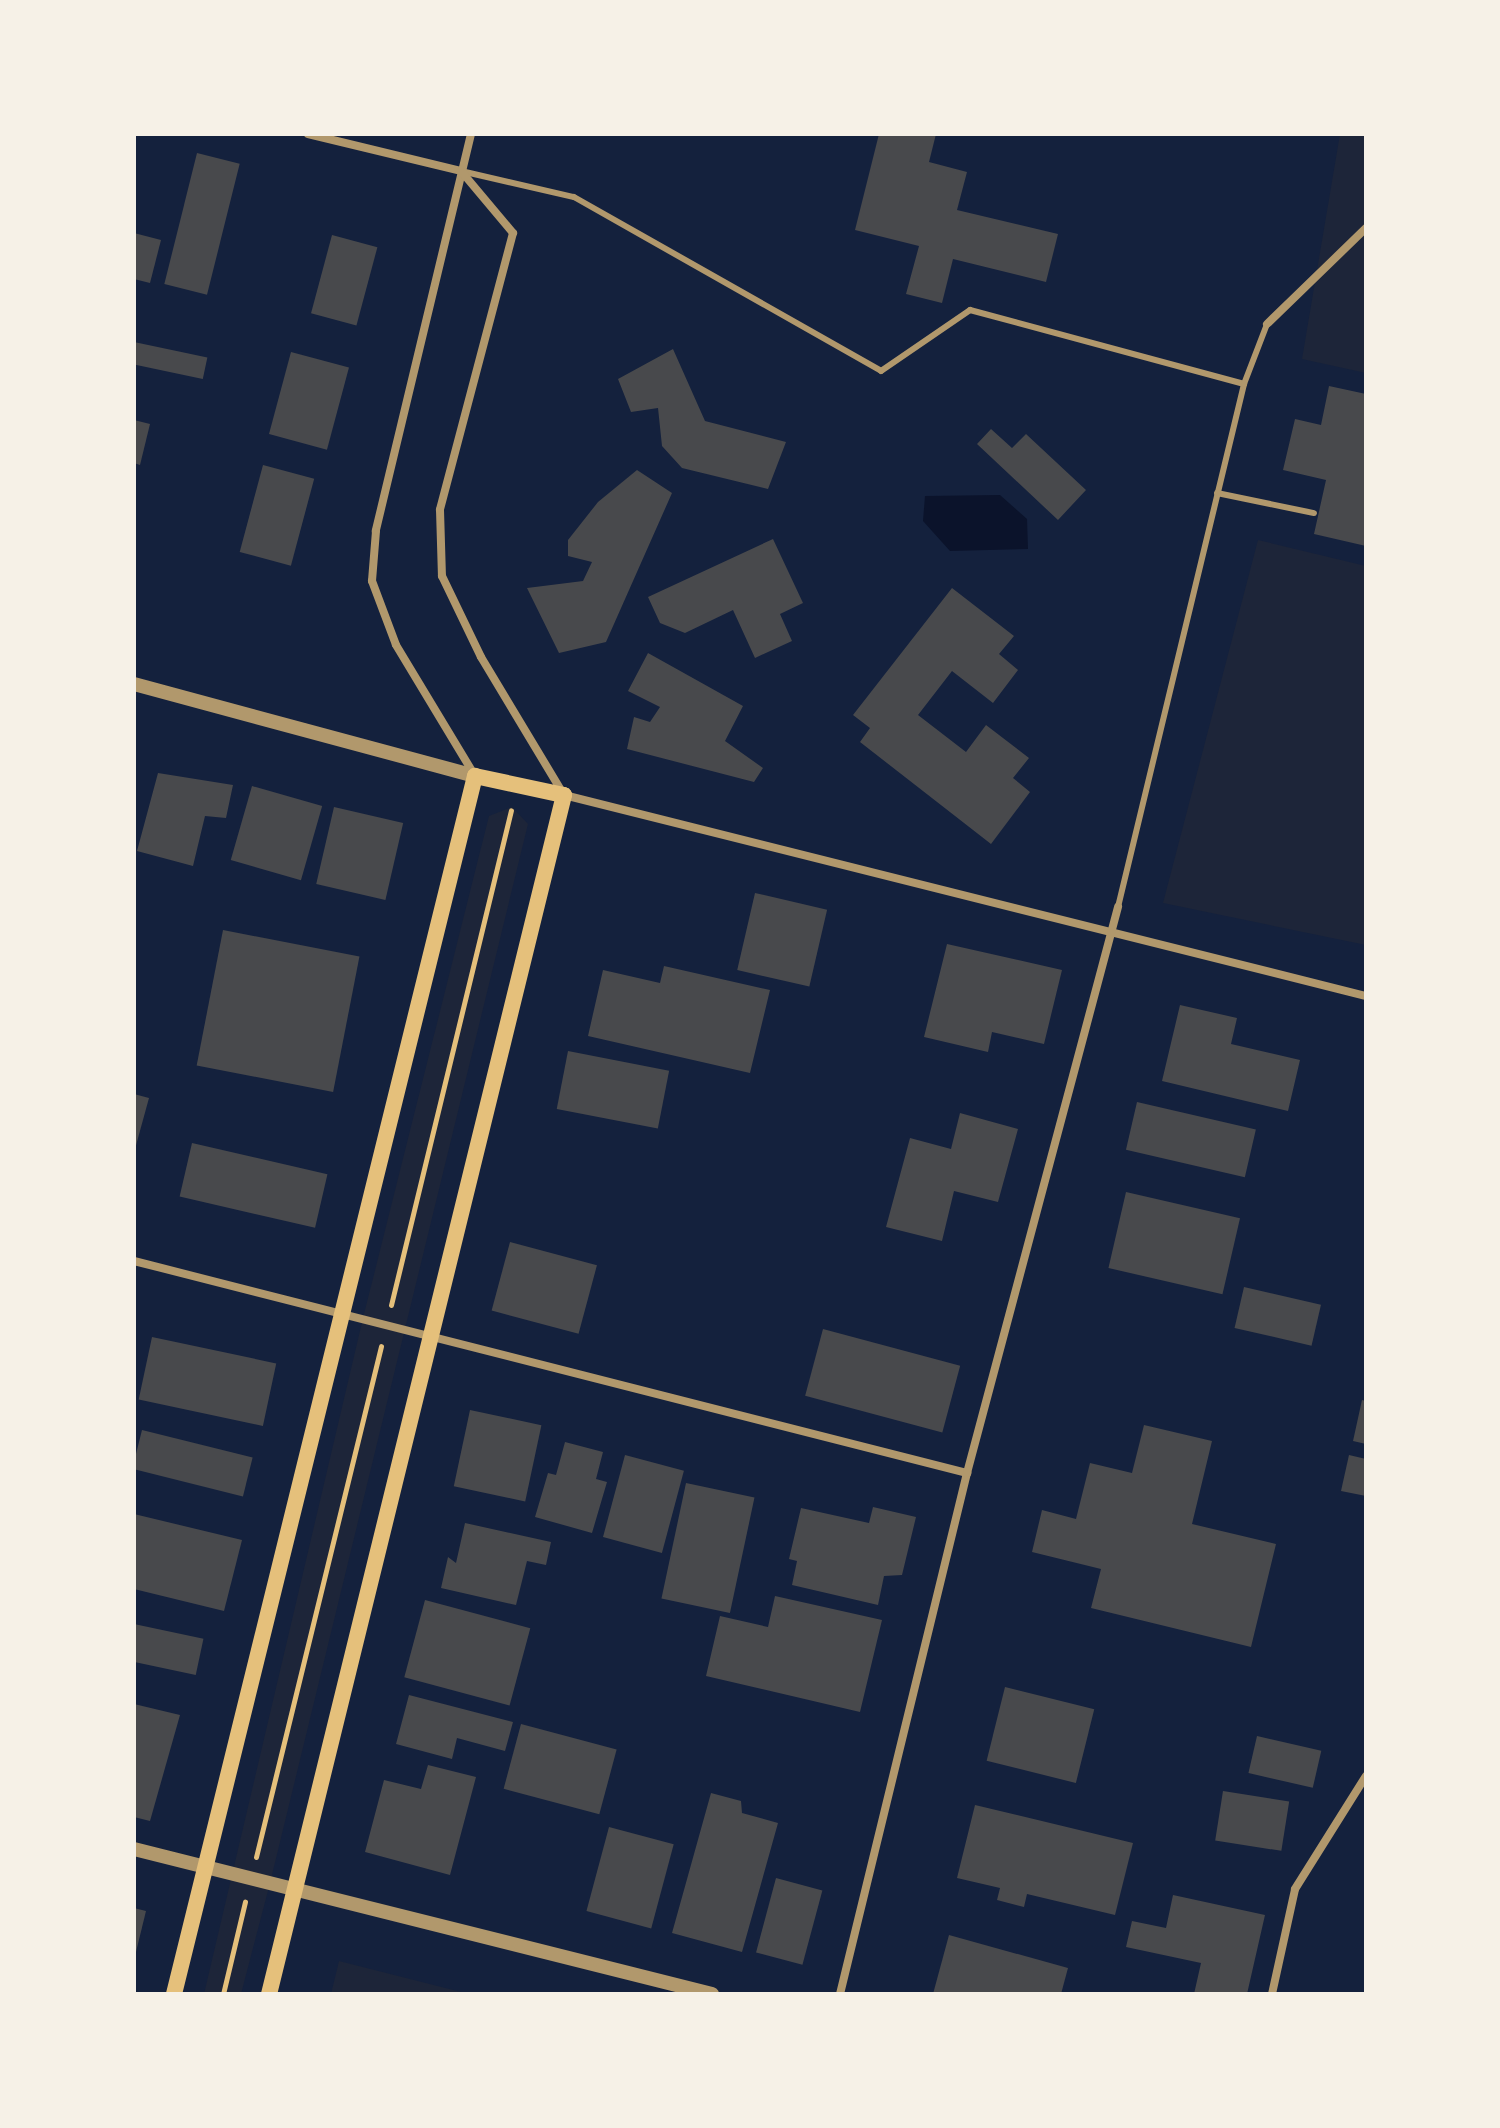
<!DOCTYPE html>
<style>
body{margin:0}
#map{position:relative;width:1500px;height:2128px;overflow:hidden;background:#14213d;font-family:"Space Grotesk",sans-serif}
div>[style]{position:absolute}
.green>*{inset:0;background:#1d2539}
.water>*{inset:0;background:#0b132b}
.building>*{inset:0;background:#48494c;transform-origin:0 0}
.path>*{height:5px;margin:-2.5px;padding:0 2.5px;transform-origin:2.5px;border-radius:2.5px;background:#e5c07b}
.service>*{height:6px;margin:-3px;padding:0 3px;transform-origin:3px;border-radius:3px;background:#b1986c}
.minor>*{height:8px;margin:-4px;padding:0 4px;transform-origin:4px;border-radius:4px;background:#b1986c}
.tertiary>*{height:14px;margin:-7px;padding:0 7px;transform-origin:7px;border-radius:7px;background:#b1986c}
.secondary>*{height:16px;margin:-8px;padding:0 8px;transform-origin:8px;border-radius:8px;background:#e5c07b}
span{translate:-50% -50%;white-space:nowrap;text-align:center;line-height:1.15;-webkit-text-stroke:8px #f6f1e7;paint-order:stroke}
.frame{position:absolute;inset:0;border:136px solid #f6f1e7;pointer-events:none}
</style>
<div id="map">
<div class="green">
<i style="clip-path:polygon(1340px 134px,1366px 134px,1366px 373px,1302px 359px)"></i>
<i style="clip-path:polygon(1258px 540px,1366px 566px,1366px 945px,1163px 903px)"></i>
<i style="clip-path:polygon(512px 807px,528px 824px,270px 1883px,241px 1994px,204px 1994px,363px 1318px,489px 816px)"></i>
<i style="clip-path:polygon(339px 1961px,469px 1994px,331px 1994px)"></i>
</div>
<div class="water">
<i style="clip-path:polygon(1000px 495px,1027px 519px,1028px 549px,950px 551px,923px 521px,925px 496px)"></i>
</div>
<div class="building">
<i style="clip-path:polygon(879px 134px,936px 134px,929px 162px,967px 172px,957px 210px,1058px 234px,1046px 282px,953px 259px,942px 303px,906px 294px,919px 246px,855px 230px)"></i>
<i style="left:197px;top:153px;width:44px;height:135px;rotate:14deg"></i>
<i style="clip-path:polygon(134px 233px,161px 240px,150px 283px,134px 279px)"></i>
<i style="left:332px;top:235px;width:47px;height:81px;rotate:15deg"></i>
<i style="left:134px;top:342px;width:75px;height:22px;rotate:12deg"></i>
<i style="clip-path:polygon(673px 349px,705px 421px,786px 442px,768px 489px,682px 468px,662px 446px,658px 408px,631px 412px,618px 379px)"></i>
<i style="left:291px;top:352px;width:60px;height:85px;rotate:15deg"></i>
<i style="clip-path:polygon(1329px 386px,1366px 394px,1366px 546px,1314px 534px,1326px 480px,1283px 470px,1295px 419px,1321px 425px)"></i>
<i style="clip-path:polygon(134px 420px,150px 424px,140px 465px,134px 463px)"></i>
<i style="clip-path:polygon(991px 429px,1012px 448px,1026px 434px,1086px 490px,1058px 520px,977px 444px)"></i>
<i style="left:263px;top:465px;width:53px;height:90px;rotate:15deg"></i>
<i style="clip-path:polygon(637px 470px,672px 493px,606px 642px,559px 653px,527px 588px,583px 581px,592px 562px,568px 556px,568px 540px,598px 502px)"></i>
<i style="clip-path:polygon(773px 539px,803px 603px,780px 614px,792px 641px,755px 658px,733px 610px,685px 633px,660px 623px,648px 597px)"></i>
<i style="clip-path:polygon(952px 588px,1014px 636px,999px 654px,1018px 670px,993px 703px,952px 671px,918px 715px,966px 752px,986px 725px,1029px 758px,1013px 778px,1030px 792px,991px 844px,860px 742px,870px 728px,853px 715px)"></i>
<i style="clip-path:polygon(648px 653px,743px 706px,725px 741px,763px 768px,754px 782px,627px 749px,634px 717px,650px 722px,660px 707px,628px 691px)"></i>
<i style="clip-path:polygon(158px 773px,233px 785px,226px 818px,205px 816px,193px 866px,137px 851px)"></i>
<i style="left:252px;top:786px;width:73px;height:77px;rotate:16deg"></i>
<i style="left:334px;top:807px;width:71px;height:79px;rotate:13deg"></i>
<i style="left:755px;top:893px;width:74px;height:79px;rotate:13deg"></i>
<i style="left:223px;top:930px;width:139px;height:138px;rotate:11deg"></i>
<i style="clip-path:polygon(947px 944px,1062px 970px,1044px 1044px,992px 1032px,988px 1052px,924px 1037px)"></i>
<i style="clip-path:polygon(664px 966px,770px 990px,750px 1073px,588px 1036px,603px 970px,660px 983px)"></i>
<i style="clip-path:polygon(1180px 1005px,1237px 1018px,1231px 1044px,1300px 1060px,1288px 1111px,1162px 1081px)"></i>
<i style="left:568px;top:1051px;width:103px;height:59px;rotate:11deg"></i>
<i style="clip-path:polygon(134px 1094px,149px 1098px,135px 1149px,134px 1149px)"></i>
<i style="left:1137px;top:1102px;width:122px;height:49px;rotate:13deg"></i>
<i style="clip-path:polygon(960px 1113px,1018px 1129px,998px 1202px,954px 1191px,942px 1241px,886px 1227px,910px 1138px,951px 1149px)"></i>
<i style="left:192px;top:1143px;width:139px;height:55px;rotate:13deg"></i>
<i style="left:1126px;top:1192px;width:117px;height:78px;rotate:13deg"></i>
<i style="left:510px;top:1242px;width:90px;height:71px;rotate:15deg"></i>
<i style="left:1244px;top:1287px;width:79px;height:42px;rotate:13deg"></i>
<i style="left:823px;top:1329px;width:142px;height:69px;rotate:15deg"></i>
<i style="left:152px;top:1337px;width:127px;height:64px;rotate:12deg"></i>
<i style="clip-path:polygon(1362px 1400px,1366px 1401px,1366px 1444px,1353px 1441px)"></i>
<i style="left:470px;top:1410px;width:73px;height:78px;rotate:12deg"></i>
<i style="clip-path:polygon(1144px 1425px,1212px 1441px,1192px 1524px,1276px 1544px,1251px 1647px,1091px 1608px,1101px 1569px,1032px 1552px,1042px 1510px,1076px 1519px,1090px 1463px,1132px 1473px)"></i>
<i style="left:142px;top:1430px;width:114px;height:40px;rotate:14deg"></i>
<i style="clip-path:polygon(565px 1442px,603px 1452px,596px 1479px,607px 1482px,592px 1533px,535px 1517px,548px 1473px,556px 1475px)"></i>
<i style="left:625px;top:1455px;width:61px;height:85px;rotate:15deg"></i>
<i style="clip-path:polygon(1349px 1455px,1366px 1459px,1366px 1496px,1341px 1491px)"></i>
<i style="left:686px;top:1483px;width:70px;height:118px;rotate:12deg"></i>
<i style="clip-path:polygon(873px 1507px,916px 1517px,902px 1575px,884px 1576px,878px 1605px,792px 1585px,797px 1561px,789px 1559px,801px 1508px,869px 1523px)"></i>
<i style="clip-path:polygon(134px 1514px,242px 1540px,224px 1611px,134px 1589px)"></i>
<i style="clip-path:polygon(465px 1523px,551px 1542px,546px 1565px,527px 1561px,516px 1605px,441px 1588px,448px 1557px,456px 1563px)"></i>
<i style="clip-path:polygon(775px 1596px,882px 1620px,860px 1712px,706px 1676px,720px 1616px,768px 1627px)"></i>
<i style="left:425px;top:1600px;width:109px;height:80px;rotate:15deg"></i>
<i style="left:134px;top:1624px;width:71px;height:37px;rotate:12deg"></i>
<i style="left:1005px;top:1687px;width:92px;height:76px;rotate:14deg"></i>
<i style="clip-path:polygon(409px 1695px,513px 1722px,505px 1751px,457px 1738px,452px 1759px,396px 1744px)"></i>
<i style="clip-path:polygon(134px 1704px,180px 1715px,150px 1821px,134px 1817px)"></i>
<i style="left:521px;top:1724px;width:99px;height:67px;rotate:15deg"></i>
<i style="left:1257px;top:1736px;width:66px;height:38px;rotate:13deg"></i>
<i style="clip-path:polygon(428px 1765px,476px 1777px,450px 1875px,365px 1852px,384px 1780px,421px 1789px)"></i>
<i style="left:1223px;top:1791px;width:67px;height:50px;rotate:9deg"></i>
<i style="clip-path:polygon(711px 1793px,741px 1801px,742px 1813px,778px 1823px,742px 1952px,672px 1933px)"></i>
<i style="clip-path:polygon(975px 1805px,1133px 1843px,1115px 1915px,1027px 1894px,1024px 1907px,997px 1900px,1000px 1888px,957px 1878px)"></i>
<i style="left:609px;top:1827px;width:67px;height:87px;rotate:15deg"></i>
<i style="left:776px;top:1878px;width:48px;height:77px;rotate:15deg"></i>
<i style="clip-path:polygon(1173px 1895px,1265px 1915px,1247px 1994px,1194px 1994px,1201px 1963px,1126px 1947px,1132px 1921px,1166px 1928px)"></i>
<i style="clip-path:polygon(134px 1908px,146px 1911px,135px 1956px,134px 1956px)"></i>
<i style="clip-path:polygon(949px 1935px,1068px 1968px,1061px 1994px,933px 1994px)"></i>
</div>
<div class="path">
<i style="left:391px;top:1305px;width:509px;rotate:-76.37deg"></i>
<i style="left:256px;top:1857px;width:526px;rotate:-76.25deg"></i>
<i style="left:223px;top:1994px;width:95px;rotate:-76.6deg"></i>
</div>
<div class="service">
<i style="left:461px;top:171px;width:116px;rotate:13deg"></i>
<i style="left:574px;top:197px;width:353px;rotate:29.5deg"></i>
<i style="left:881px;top:371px;width:108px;rotate:-34.4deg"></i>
<i style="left:970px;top:310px;width:284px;rotate:15.1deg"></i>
<i style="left:1217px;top:493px;width:99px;rotate:11.7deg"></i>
<i style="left:1118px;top:907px;width:538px;rotate:-76.45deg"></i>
<i style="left:1244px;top:384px;width:64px;rotate:-69deg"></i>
</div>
<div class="minor">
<i style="left:308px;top:134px;width:157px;rotate:13.6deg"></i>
<i style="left:471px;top:134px;width:408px;rotate:103.5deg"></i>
<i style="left:376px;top:531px;width:50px;rotate:94.6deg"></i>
<i style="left:372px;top:581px;width:68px;rotate:69.4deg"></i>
<i style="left:396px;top:645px;width:153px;rotate:58.9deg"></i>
<i style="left:461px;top:171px;width:81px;rotate:50deg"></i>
<i style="left:513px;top:233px;width:286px;rotate:104.8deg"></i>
<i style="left:440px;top:510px;width:66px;rotate:88.3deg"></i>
<i style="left:442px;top:576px;width:90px;rotate:64.3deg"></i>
<i style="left:481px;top:657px;width:161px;rotate:59deg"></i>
<i style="left:564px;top:795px;width:827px;rotate:14.07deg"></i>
<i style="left:1267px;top:324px;width:138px;rotate:-44.1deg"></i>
<i style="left:134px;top:1261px;width:860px;rotate:14.28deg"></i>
<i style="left:840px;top:1994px;width:536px;rotate:-76.3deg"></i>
<i style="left:967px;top:1473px;width:586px;rotate:-75.06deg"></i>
<i style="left:1272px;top:1994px;width:107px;rotate:-77.6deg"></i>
<i style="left:1295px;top:1889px;width:133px;rotate:-57.9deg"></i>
</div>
<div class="tertiary">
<i style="left:134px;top:684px;width:353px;rotate:15.1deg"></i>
<i style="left:134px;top:1849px;width:596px;rotate:14.08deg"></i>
</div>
<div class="secondary">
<i style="left:174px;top:1994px;width:1255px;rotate:-76.12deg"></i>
<i style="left:475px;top:776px;width:91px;rotate:12.1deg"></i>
<i style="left:564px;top:795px;width:1235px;rotate:103.82deg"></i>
</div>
<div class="frame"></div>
</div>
